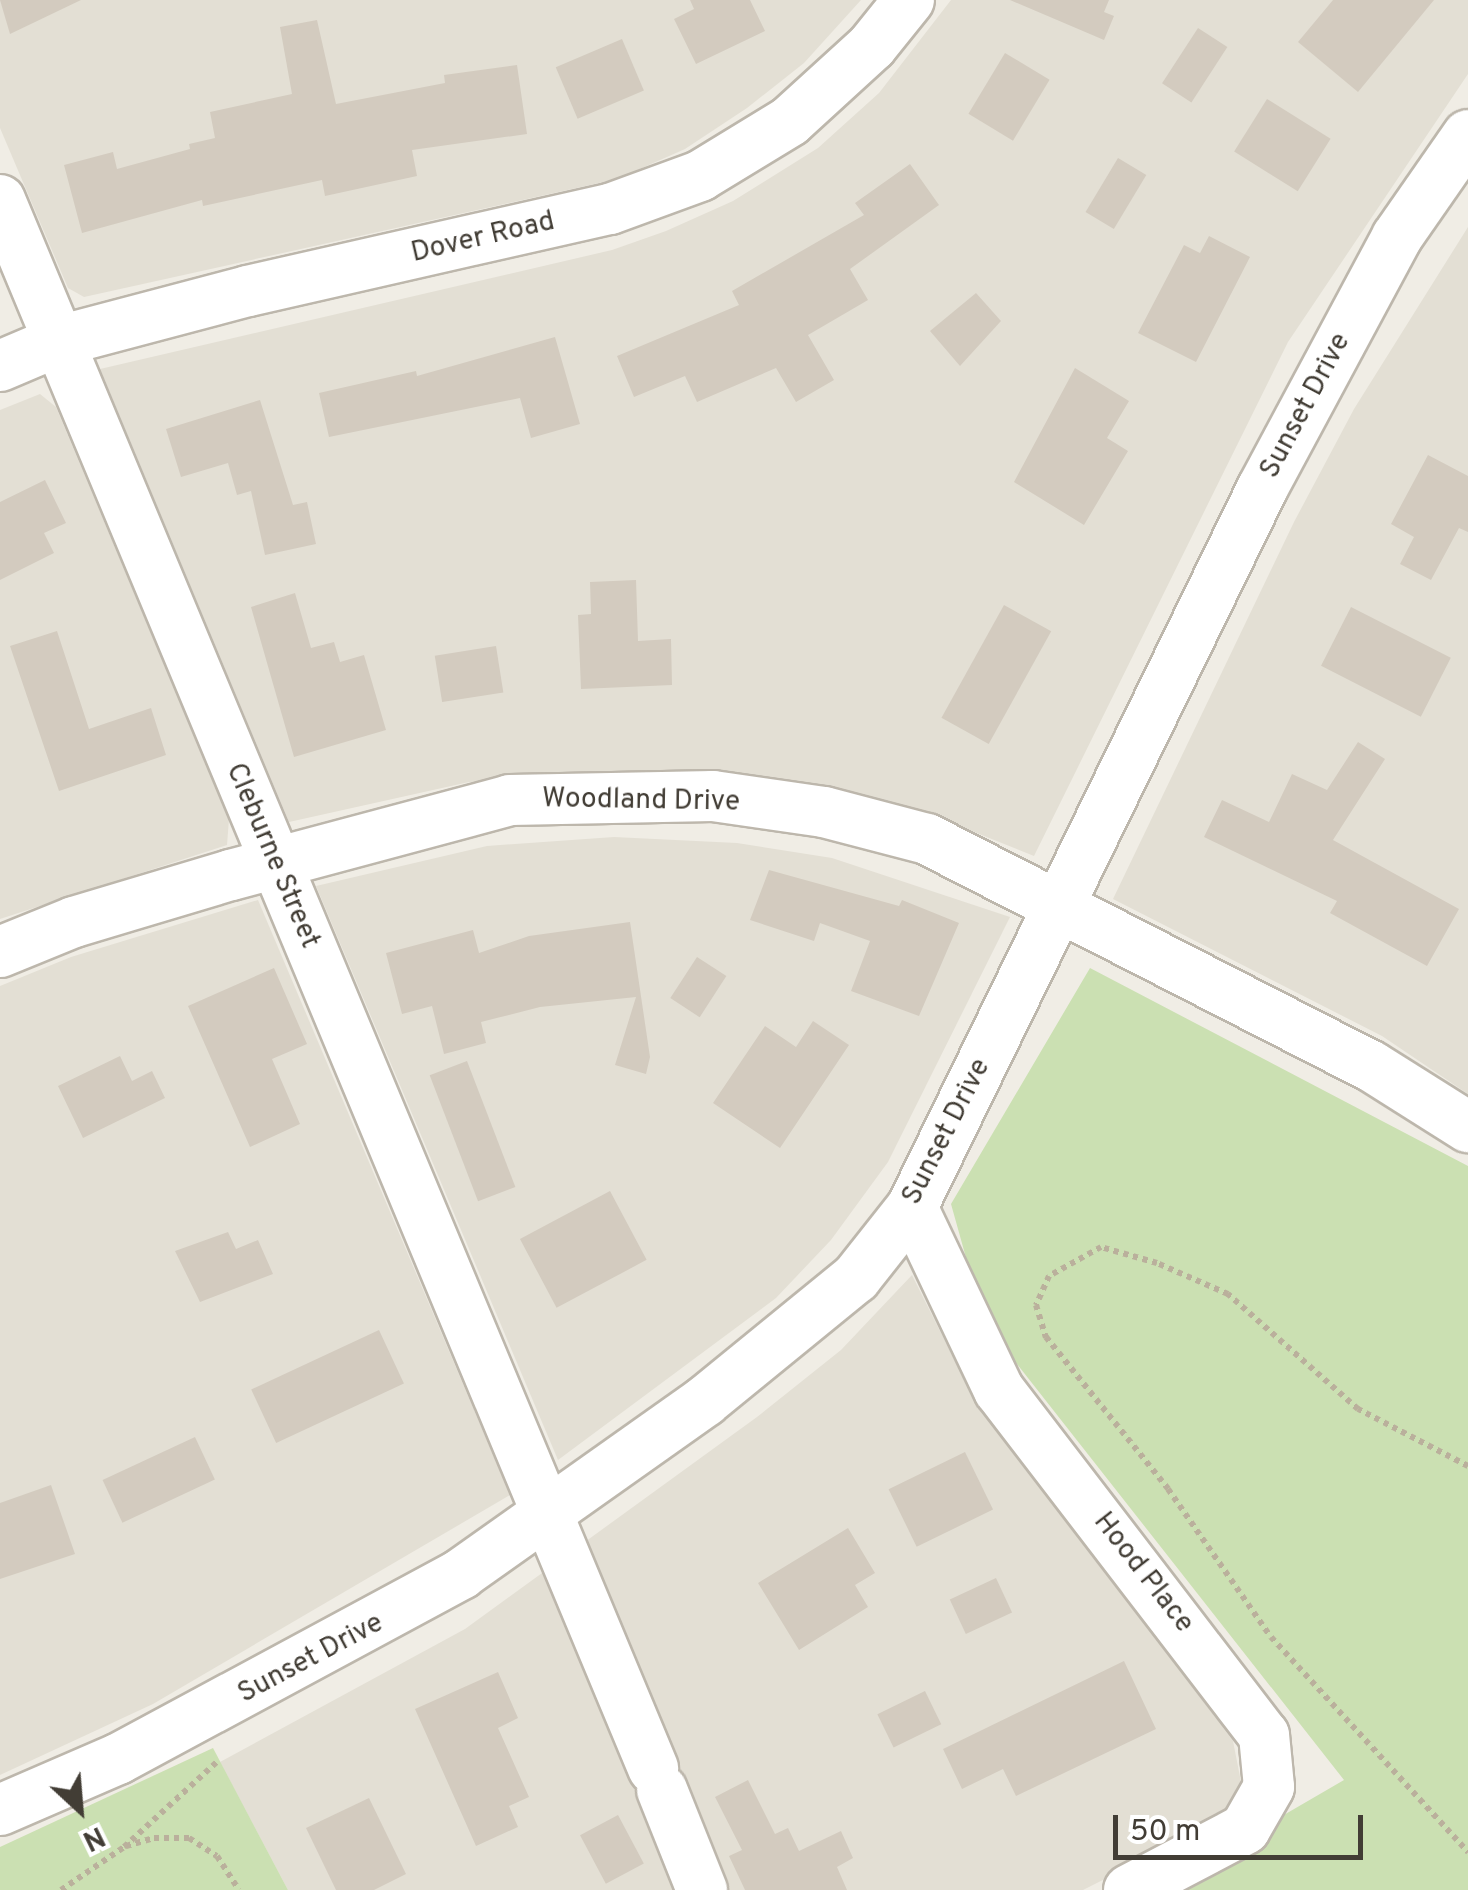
<!DOCTYPE html>
<style>
body{margin:0}
#map{position:relative;width:1468px;height:1890px;overflow:hidden;background:#f0ede5;font-family:Overpass,sans-serif}
div>[style]{position:absolute}
.residential>*{inset:0;background:#e3dfd4}
.green>*{inset:0;background:#cbe0b2}
.building>*{inset:0;background:#d3cbbf;transform-origin:0 0}
.path>*{height:6px;margin-top:-3px;transform-origin:0;background:repeating-linear-gradient(90deg,#bab09c 0 5px,transparent 0 10px)}
.roads{filter:drop-shadow(2px 0 #bdb7ac) drop-shadow(-2px 0 #bdb7ac) drop-shadow(0 2px #bdb7ac) drop-shadow(0 -2px #bdb7ac)}
.minor>*{height:50px;margin:-25px;padding:0 25px;transform-origin:25px;border-radius:25px;background:#fff}
span{translate:-50% -50%;white-space:nowrap;text-align:center;line-height:1.15;-webkit-text-stroke:8px #fff;paint-order:stroke}
.street-label{font-size:28px;color:#423d35}
.north{position:absolute;left:30px;top:1760px;width:100px;height:100px;-webkit-text-stroke:8px #fff;paint-order:stroke;rotate:154deg;font-size:28px;font-weight:700;line-height:40px;text-align:center;color:#423d35}
.north::after{content:'';display:block;margin:auto;width:35px;height:45px;background:#423d35;clip-path:polygon(50% 0,100% 100%,50% 72%,0 100%)}
.scale{position:absolute;left:1113px;top:1815px;width:250px;height:45px;box-sizing:border-box;border:5px solid #423d35;border-top:0;padding-left:12px;font-size:30px;line-height:35px;white-space:nowrap;color:#423d35;-webkit-text-stroke:8px #fff;paint-order:stroke}
</style>
<div id="map">
<div class="residential">
<i style="clip-path:polygon(0 0,861px 0,804px 63px,747px 108px,685px 149px,617px 179px,84px 297px,68px 288px,0 128px)"></i>
<i style="clip-path:polygon(951px 0,1468px 0,1468px 74px,1288px 342px,1034px 856px,924px 812px,810px 783px,694px 772px,469px 782px,289px 822px,100px 369px,612px 250px,666px 231px,733px 201px,818px 148px,879px 93px)"></i>
<i style="clip-path:polygon(1468px 227px,1468px 1094px,1382px 1036px,1113px 899px,1294px 522px,1354px 409px)"></i>
<i style="clip-path:polygon(40px 394px,56px 407px,229px 819px,227px 845px,0 919px,0 410px)"></i>
<i style="clip-path:polygon(614px 837px,737px 843px,832px 858px,1010px 917px,888px 1162px,831px 1240px,776px 1298px,558px 1460px,316px 886px,487px 846px)"></i>
<i style="clip-path:polygon(258px 900px,510px 1495px,153px 1704px,0 1775px,0 986px,71px 957px)"></i>
<i style="clip-path:polygon(912px 1275px,970px 1391px,1233px 1741px,1242px 1787px,1222px 1820px,1083px 1890px,288px 1890px,220px 1762px,465px 1629px,757px 1417px,841px 1350px)"></i>
</div>
<div class="green">
<i style="clip-path:polygon(1090px 968px,1468px 1166px,1468px 1890px,1155px 1890px,1344px 1780px,984px 1322px,951px 1204px)"></i>
<i style="clip-path:polygon(213px 1748px,288px 1890px,0 1890px,0 1847px)"></i>
</div>
<div class="building">
<i style="clip-path:polygon(0 0,81px 0,10px 34px)"></i>
<i style="clip-path:polygon(690px 0,750px 0,765px 31px,696px 64px,674px 19px,694px 9px)"></i>
<i style="clip-path:polygon(1010px 0,1109px 0,1104px 12px,1114px 16px,1104px 40px)"></i>
<i style="clip-path:polygon(1333px 0,1434px 0,1358px 92px,1298px 42px)"></i>
<i style="clip-path:polygon(317px 20px,336px 104px,445px 83px,444px 75px,517px 65px,527px 134px,412px 150px,417px 176px,325px 196px,322px 180px,203px 206px,202px 200px,82px 233px,64px 165px,113px 152px,117px 169px,190px 149px,189px 144px,215px 138px,210px 112px,292px 94px,280px 27px)"></i>
<i style="left:1198px;top:28px;width:35px;height:66px;rotate:33deg"></i>
<i style="left:622px;top:39px;width:56px;height:72px;rotate:67deg"></i>
<i style="left:1005px;top:53px;width:52px;height:71px;rotate:31deg"></i>
<i style="left:1267px;top:99px;width:75px;height:62px;rotate:32deg"></i>
<i style="left:1118px;top:158px;width:33px;height:63px;rotate:31deg"></i>
<i style="clip-path:polygon(910px 164px,939px 205px,850px 269px,868px 300px,808px 335px,834px 380px,796px 402px,776px 368px,697px 402px,685px 376px,634px 397px,617px 356px,739px 305px,732px 291px,864px 215px,855px 203px)"></i>
<i style="clip-path:polygon(1209px 236px,1250px 257px,1196px 362px,1138px 333px,1184px 245px,1200px 253px)"></i>
<i style="clip-path:polygon(976px 293px,1001px 321px,960px 366px,930px 331px)"></i>
<i style="clip-path:polygon(555px 337px,580px 424px,531px 438px,520px 398px,329px 437px,319px 393px,416px 371px,417px 376px)"></i>
<i style="clip-path:polygon(1075px 368px,1129px 401px,1107px 438px,1128px 451px,1084px 525px,1014px 482px)"></i>
<i style="clip-path:polygon(260px 400px,293px 505px,307px 502px,316px 544px,265px 555px,251px 491px,237px 495px,228px 463px,181px 477px,166px 429px)"></i>
<i style="clip-path:polygon(1428px 455px,1468px 476px,1468px 532px,1459px 528px,1431px 580px,1400px 564px,1414px 537px,1391px 524px)"></i>
<i style="clip-path:polygon(45px 480px,66px 523px,44px 533px,54px 553px,0 580px,0 502px)"></i>
<i style="clip-path:polygon(636px 580px,638px 641px,671px 639px,672px 685px,581px 689px,578px 615px,591px 614px,590px 582px)"></i>
<i style="clip-path:polygon(295px 593px,311px 648px,334px 642px,340px 662px,364px 655px,386px 730px,294px 757px,251px 607px)"></i>
<i style="left:1004px;top:605px;width:54px;height:129px;rotate:29deg"></i>
<i style="left:1351px;top:607px;width:112px;height:66px;rotate:27deg"></i>
<i style="clip-path:polygon(57px 631px,89px 729px,151px 708px,166px 755px,59px 791px,10px 646px)"></i>
<i style="left:496px;top:646px;width:47px;height:62px;rotate:81deg"></i>
<i style="clip-path:polygon(1358px 742px,1385px 759px,1333px 840px,1459px 909px,1427px 966px,1330px 913px,1337px 901px,1204px 837px,1222px 800px,1269px 822px,1292px 774px,1327px 790px)"></i>
<i style="clip-path:polygon(769px 870px,899px 906px,902px 900px,959px 923px,919px 1016px,851px 991px,870px 941px,820px 923px,814px 941px,750px 920px)"></i>
<i style="clip-path:polygon(630px 922px,650px 1057px,646px 1074px,615px 1065px,636px 997px,540px 1007px,481px 1022px,486px 1043px,444px 1054px,432px 1006px,402px 1014px,386px 953px,473px 930px,479px 953px,529px 936px)"></i>
<i style="left:697px;top:957px;width:35px;height:49px;rotate:33deg"></i>
<i style="clip-path:polygon(274px 968px,307px 1044px,272px 1059px,300px 1124px,250px 1147px,188px 1006px)"></i>
<i style="clip-path:polygon(813px 1021px,849px 1045px,780px 1148px,713px 1103px,765px 1026px,796px 1047px)"></i>
<i style="clip-path:polygon(120px 1056px,132px 1081px,152px 1071px,165px 1098px,83px 1138px,58px 1086px)"></i>
<i style="left:467px;top:1061px;width:135px;height:40px;rotate:69deg"></i>
<i style="left:610px;top:1191px;width:78px;height:102px;rotate:62deg"></i>
<i style="clip-path:polygon(228px 1232px,236px 1249px,258px 1240px,273px 1274px,200px 1302px,175px 1251px)"></i>
<i style="left:379px;top:1330px;width:59px;height:141px;rotate:65deg"></i>
<i style="left:195px;top:1437px;width:47px;height:102px;rotate:65deg"></i>
<i style="left:965px;top:1452px;width:64px;height:85px;rotate:64deg"></i>
<i style="clip-path:polygon(51px 1485px,75px 1554px,0 1579px,0 1503px)"></i>
<i style="clip-path:polygon(848px 1528px,875px 1573px,855px 1585px,868px 1607px,799px 1650px,758px 1583px)"></i>
<i style="left:996px;top:1578px;width:38px;height:51px;rotate:65deg"></i>
<i style="clip-path:polygon(1124px 1661px,1156px 1729px,1016px 1796px,1003px 1769px,962px 1789px,943px 1749px)"></i>
<i style="clip-path:polygon(498px 1672px,518px 1718px,498px 1728px,529px 1797px,509px 1806px,518px 1827px,476px 1846px,415px 1709px)"></i>
<i style="left:925px;top:1691px;width:37px;height:53px;rotate:64deg"></i>
<i style="clip-path:polygon(748px 1780px,775px 1834px,788px 1828px,799px 1851px,841px 1831px,853px 1858px,837px 1867px,847px 1890px,745px 1890px,729px 1856px,742px 1850px,715px 1797px)"></i>
<i style="clip-path:polygon(369px 1798px,406px 1874px,374px 1890px,336px 1890px,306px 1828px)"></i>
<i style="left:618px;top:1815px;width:55px;height:43px;rotate:62deg"></i>
</div>
<div class="path">
<i style="left:1468px;top:1466px;width:124px;rotate:-152.6deg"></i>
<i style="left:1358px;top:1409px;width:174px;rotate:-138.5deg"></i>
<i style="left:1228px;top:1294px;width:77px;rotate:-156.4deg"></i>
<i style="left:1157px;top:1263px;width:58px;rotate:-164.1deg"></i>
<i style="left:1101px;top:1247px;width:60px;rotate:150.9deg"></i>
<i style="left:1049px;top:1276px;width:32px;rotate:114deg"></i>
<i style="left:1036px;top:1305px;width:34px;rotate:73deg"></i>
<i style="left:1046px;top:1337px;width:195px;rotate:51.2deg"></i>
<i style="left:1168px;top:1489px;width:180px;rotate:55.2deg"></i>
<i style="left:1271px;top:1637px;width:292px;rotate:47.5deg"></i>
<i style="left:126px;top:1846px;width:29px;rotate:-16deg"></i>
<i style="left:154px;top:1838px;width:35px"></i>
<i style="left:189px;top:1838px;width:33px;rotate:33deg"></i>
<i style="left:217px;top:1856px;width:40px;rotate:57.1deg"></i>
<i style="left:61px;top:1890px;width:76px;rotate:-34.3deg"></i>
<i style="left:124px;top:1847px;width:129px;rotate:-42.5deg"></i>
</div>
<div class="roads">
<div class="minor">
<i style="left:0;top:200px;width:1699px;rotate:67.39deg"></i>
<i style="left:0;top:366px;width:64px;rotate:-23deg"></i>
<i style="left:59px;top:341px;width:196px;rotate:-14.8deg"></i>
<i style="left:248px;top:291px;width:371px;rotate:-12.8deg"></i>
<i style="left:610px;top:209px;width:96px;rotate:-20.1deg"></i>
<i style="left:700px;top:176px;width:105px;rotate:-31.4deg"></i>
<i style="left:790px;top:121px;width:111px;rotate:-42.4deg"></i>
<i style="left:872px;top:46px;width:59px;rotate:-51.2deg"></i>
<i style="left:0;top:952px;width:80px;rotate:-22.1deg"></i>
<i style="left:74px;top:922px;width:164px;rotate:-16.7deg"></i>
<i style="left:231px;top:875px;width:289px;rotate:-15deg"></i>
<i style="left:510px;top:800px;width:203px;rotate:-1.1deg"></i>
<i style="left:713px;top:796px;width:112px;rotate:8.2deg"></i>
<i style="left:824px;top:812px;width:106px;rotate:14.7deg"></i>
<i style="left:927px;top:839px;width:499px;rotate:27.1deg"></i>
<i style="left:1371px;top:1066px;width:115px;rotate:32.2deg"></i>
<i style="left:912px;top:1207px;width:203px;rotate:64.6deg"></i>
<i style="left:999px;top:1390px;width:435px;rotate:52.5deg"></i>
<i style="left:1264px;top:1735px;width:52px;rotate:84.5deg"></i>
<i style="left:1269px;top:1787px;width:48px;rotate:119.7deg"></i>
<i style="left:1245px;top:1829px;width:131px;rotate:152.3deg"></i>
<i style="left:662px;top:1790px;width:108px;rotate:68.2deg"></i>
<i style="left:0;top:1810px;width:129px;rotate:-23.4deg"></i>
<i style="left:118px;top:1759px;width:390px;rotate:-28.3deg"></i>
<i style="left:461px;top:1574px;width:299px;rotate:-35.3deg"></i>
<i style="left:705px;top:1401px;width:195px;rotate:-39.2deg"></i>
<i style="left:856px;top:1278px;width:90px;rotate:-51.7deg"></i>
<i style="left:912px;top:1207px;width:799px;rotate:-64.01deg"></i>
<i style="left:1262px;top:489px;width:286px;rotate:-61.8deg"></i>
<i style="left:1397px;top:237px;width:124px;rotate:-55.2deg"></i>
</div>
</div>
<div class="street-label">
<span style="left:483px;top:238px;rotate:-13deg">Dover Road</span>
<span style="left:1306px;top:406px;rotate:-62deg">Sunset Drive</span>
<span style="left:641px;top:801px;rotate:1deg">Woodland Drive</span>
<span style="left:272px;top:856px;rotate:67deg">Cleburne Street</span>
<span style="left:947px;top:1132px;rotate:-63deg">Sunset Drive</span>
<span style="left:1143px;top:1573px;rotate:52deg">Hood Place</span>
<span style="left:311px;top:1659px;rotate:-28deg">Sunset Drive</span>
</div>
<div class="north">N</div>
<div class="scale">50 m</div>
</div>
